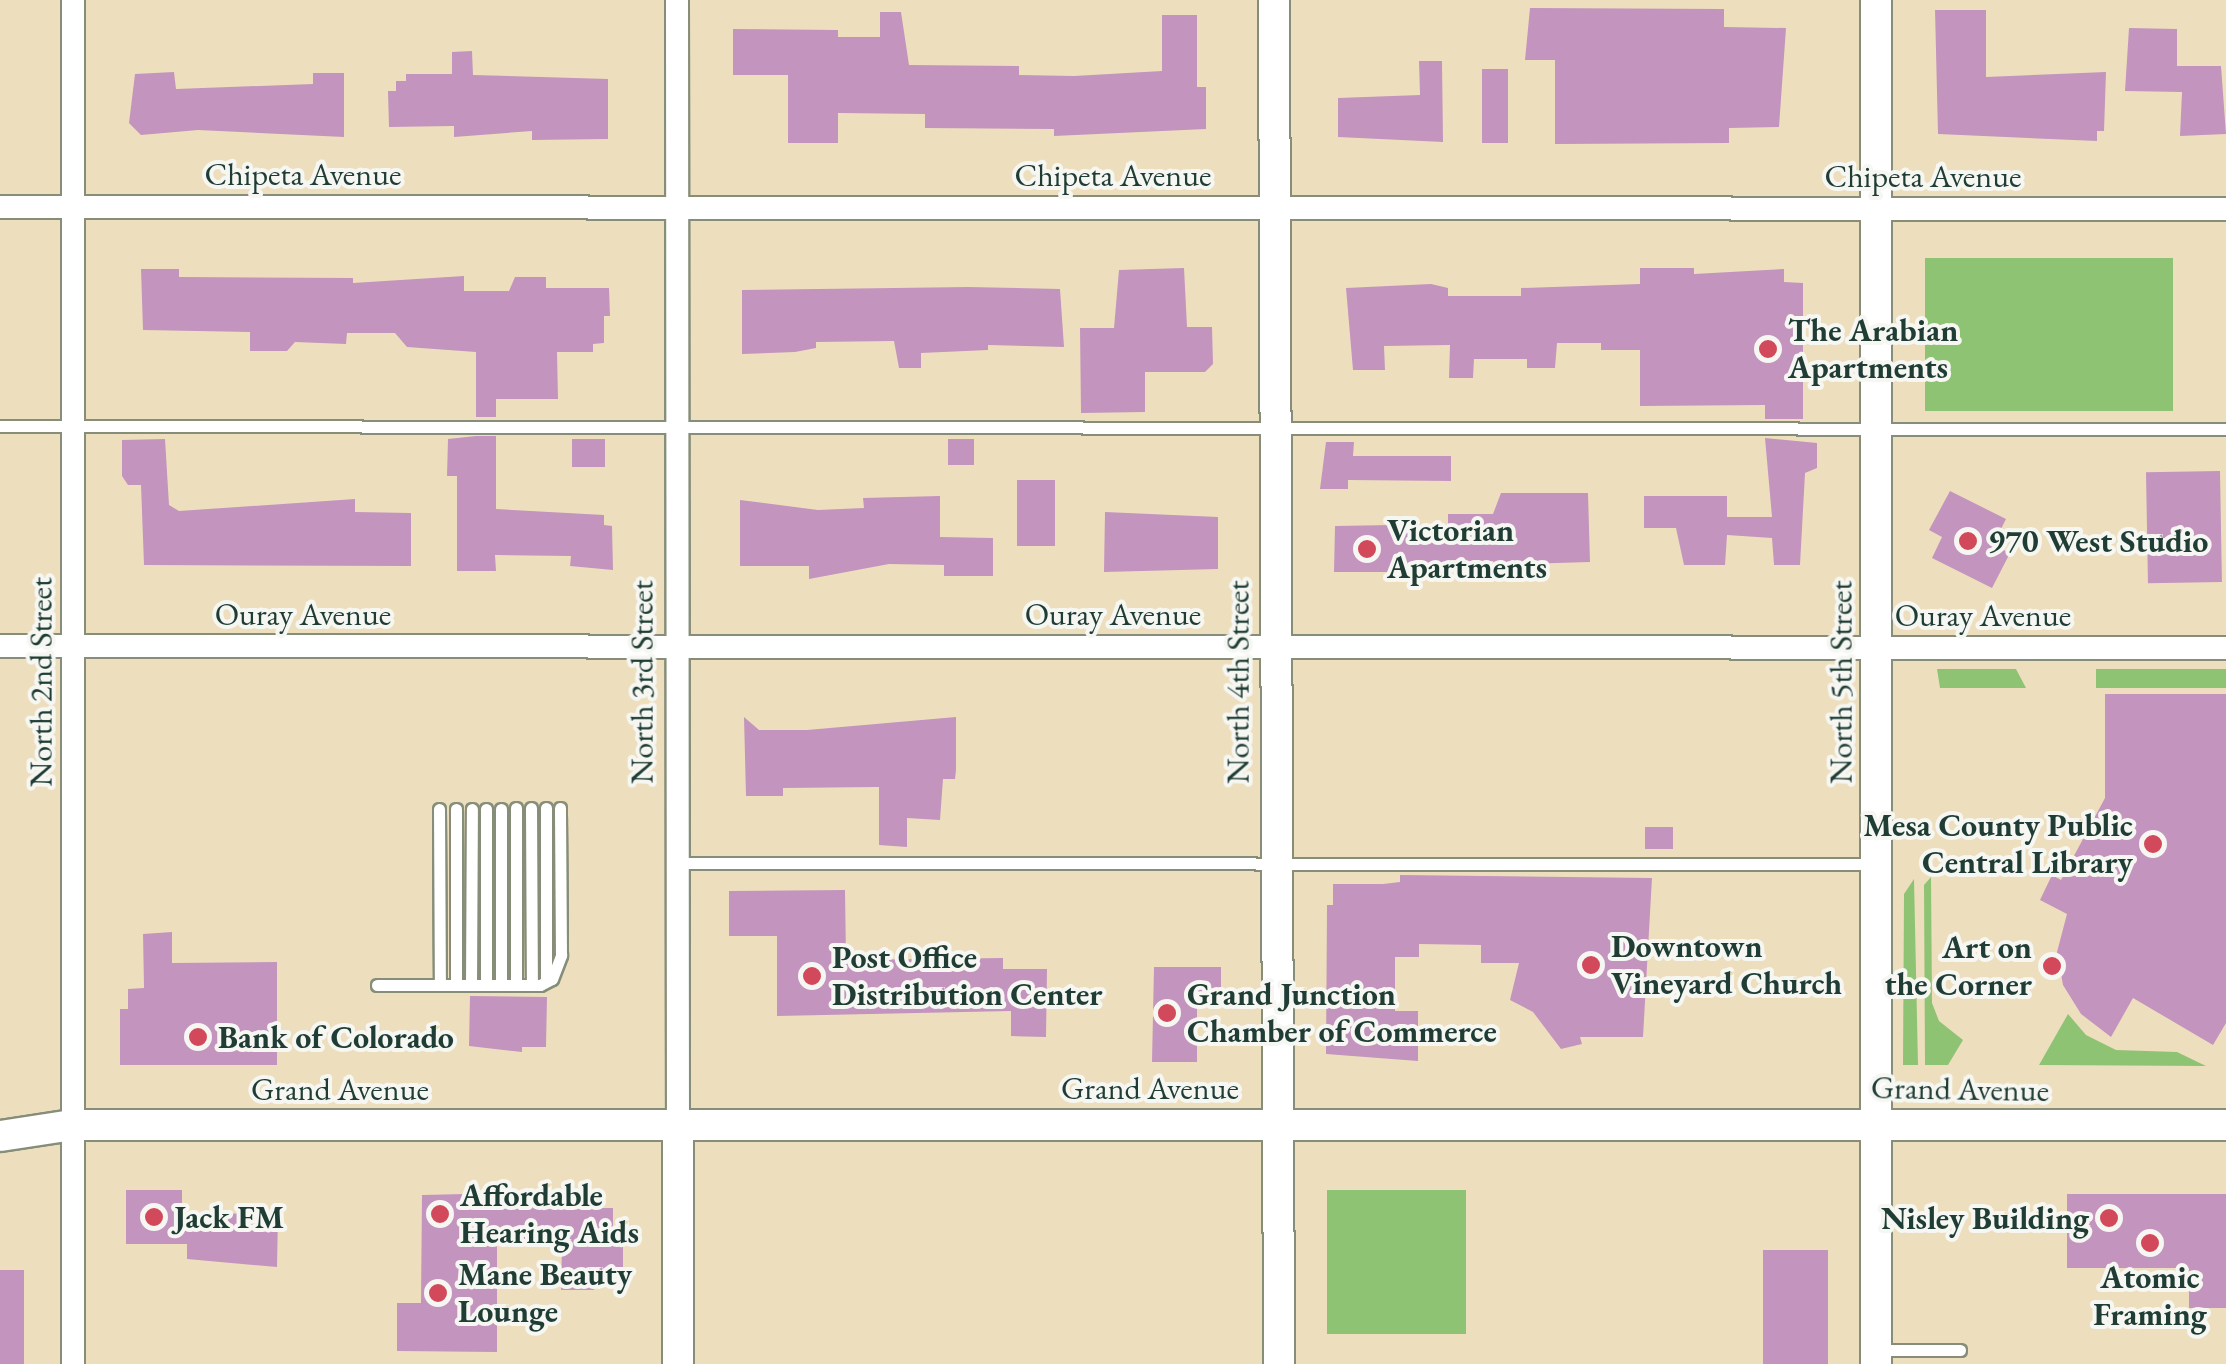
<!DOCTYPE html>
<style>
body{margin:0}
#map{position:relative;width:2226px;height:1364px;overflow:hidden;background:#eddfbe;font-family:"EB Garamond",serif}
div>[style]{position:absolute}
.green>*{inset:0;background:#8fc374;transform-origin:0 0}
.building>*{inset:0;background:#c394bd;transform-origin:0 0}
.roads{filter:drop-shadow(2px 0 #868e79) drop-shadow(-2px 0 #868e79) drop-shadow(0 2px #868e79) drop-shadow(0 -2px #868e79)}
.lane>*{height:11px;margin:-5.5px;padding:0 5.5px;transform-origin:5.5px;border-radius:5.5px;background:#fff}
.street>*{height:22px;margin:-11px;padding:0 11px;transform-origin:11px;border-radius:11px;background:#fff}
.secondary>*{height:30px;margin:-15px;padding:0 15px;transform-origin:15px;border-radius:15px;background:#fff}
.dots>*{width:28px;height:28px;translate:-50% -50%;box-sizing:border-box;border:5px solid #f6f6f2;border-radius:50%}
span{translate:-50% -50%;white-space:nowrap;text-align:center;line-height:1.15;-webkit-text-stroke:8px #f6f6f2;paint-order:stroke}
.street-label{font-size:32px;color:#1f3d34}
.poi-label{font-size:32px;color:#1f3d34;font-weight:700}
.left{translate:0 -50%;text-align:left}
.right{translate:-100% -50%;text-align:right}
</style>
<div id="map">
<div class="green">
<i style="left:1925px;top:258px;width:248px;height:153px"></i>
<i style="clip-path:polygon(1937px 669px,2016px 669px,2026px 688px,1940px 688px)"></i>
<i style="left:2096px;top:669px;width:130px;height:19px"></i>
<i style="clip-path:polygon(1931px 877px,1932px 1003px,1939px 1021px,1963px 1040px,1948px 1065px,1925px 1065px,1924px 885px)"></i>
<i style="clip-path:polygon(1914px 879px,1918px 1065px,1903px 1065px,1904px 894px)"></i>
<i style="clip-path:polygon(2068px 1014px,2086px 1035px,2116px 1050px,2177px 1052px,2206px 1066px,2039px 1065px)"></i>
<i style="left:1327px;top:1190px;width:139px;height:144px"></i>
</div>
<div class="building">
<i style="clip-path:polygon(1530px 8px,1724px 9px,1724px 27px,1786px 28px,1779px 127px,1729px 128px,1729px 143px,1555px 144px,1555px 60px,1525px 60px)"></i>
<i style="clip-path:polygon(1935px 10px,1986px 10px,1986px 77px,2106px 72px,2104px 131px,2097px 131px,2097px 141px,1938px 134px)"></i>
<i style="clip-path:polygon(880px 12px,901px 12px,909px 65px,1019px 66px,1019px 75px,1074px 76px,1162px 71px,1162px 15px,1197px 15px,1197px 87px,1206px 87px,1206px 129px,1054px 136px,1054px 129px,925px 128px,925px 114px,838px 113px,838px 143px,788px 143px,788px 75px,733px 75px,733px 29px,838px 30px,838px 37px,880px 37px)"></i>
<i style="clip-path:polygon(2129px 28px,2177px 29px,2177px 66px,2221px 66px,2226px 134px,2180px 136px,2182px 92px,2125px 91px)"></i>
<i style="clip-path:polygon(472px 51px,473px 75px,608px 79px,608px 139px,532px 140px,532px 131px,454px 137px,454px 126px,389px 127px,388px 91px,396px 91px,396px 81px,406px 81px,406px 74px,452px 74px,452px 52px)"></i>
<i style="clip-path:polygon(1419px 61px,1442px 61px,1443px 142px,1338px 137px,1338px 98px,1420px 95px)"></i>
<i style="left:1482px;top:69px;width:26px;height:74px"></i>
<i style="clip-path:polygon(174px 72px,176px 89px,313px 84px,313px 73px,344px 73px,344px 137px,198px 130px,141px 135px,129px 123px,135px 74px)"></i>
<i style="clip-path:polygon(1184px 268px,1187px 327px,1212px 327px,1213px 364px,1205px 372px,1145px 372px,1145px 412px,1081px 413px,1080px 328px,1114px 328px,1119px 270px)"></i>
<i style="clip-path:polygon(1640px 268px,1694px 268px,1694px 274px,1784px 269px,1784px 282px,1803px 283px,1803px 419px,1765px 419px,1765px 405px,1640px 406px,1640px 350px,1601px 350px,1601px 343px,1557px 343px,1555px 368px,1527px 368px,1527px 359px,1474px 359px,1473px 378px,1449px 378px,1450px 345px,1384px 346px,1385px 370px,1353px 370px,1346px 288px,1431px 284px,1448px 288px,1448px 296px,1521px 296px,1521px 288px,1640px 284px)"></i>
<i style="clip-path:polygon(141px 269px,179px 269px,179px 277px,353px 278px,353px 283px,464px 276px,464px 291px,509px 291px,515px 277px,546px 277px,546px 288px,609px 288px,610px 316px,604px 316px,604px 343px,593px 344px,593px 352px,557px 352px,558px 399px,496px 399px,496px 417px,476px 417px,476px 352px,407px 347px,395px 333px,347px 333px,346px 344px,295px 342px,287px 351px,250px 351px,250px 332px,143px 330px)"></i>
<i style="clip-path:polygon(968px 287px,1060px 289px,1064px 347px,988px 345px,988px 350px,921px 353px,921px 368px,899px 368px,894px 341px,816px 342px,816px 348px,795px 352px,742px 354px,742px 290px)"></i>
<i style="clip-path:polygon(476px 436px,496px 436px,496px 509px,604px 515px,604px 525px,612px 526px,613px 570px,570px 566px,571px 556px,495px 555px,496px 571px,457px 571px,457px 476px,447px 476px,448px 439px)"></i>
<i style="clip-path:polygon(1765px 438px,1817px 443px,1817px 468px,1805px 473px,1800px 565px,1774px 565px,1772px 538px,1727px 535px,1725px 565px,1684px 565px,1676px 528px,1644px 528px,1644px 496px,1727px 496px,1727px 517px,1772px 517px)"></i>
<i style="clip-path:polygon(165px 439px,169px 505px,179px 511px,355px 499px,355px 512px,411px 513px,411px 566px,144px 565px,141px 485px,128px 485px,122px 476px,122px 440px)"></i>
<i style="left:572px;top:439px;width:33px;height:28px"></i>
<i style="left:948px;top:439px;width:26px;height:26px"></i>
<i style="clip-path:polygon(1326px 442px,1354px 442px,1353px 456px,1451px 456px,1451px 481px,1348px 480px,1348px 489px,1320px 489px)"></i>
<i style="left:2220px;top:471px;width:111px;height:74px;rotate:89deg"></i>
<i style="left:1017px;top:480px;width:38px;height:66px"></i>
<i style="clip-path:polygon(1950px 491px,2006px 519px,1993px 545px,2010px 553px,1992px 588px,1932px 558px,1942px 537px,1929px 530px)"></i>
<i style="clip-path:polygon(1501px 493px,1588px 493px,1590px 562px,1522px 564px,1522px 571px,1498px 571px,1493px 561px,1448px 562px,1448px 572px,1334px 572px,1335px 526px,1448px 524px,1448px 514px,1493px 514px)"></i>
<i style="clip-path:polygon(940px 496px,940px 537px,993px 538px,993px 576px,944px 576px,944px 565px,889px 564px,809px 579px,809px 566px,740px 566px,740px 500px,818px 510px,864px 508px,863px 498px)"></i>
<i style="clip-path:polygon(1105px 512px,1218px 517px,1218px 569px,1104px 572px)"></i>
<i style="clip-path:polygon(2105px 694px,2226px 694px,2226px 1023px,2213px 1045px,2133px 998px,2111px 1037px,2081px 1014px,2063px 985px,2057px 952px,2067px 914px,2040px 900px,2052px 875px,2061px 880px,2105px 798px)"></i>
<i style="clip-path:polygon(744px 717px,759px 730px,807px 730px,956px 717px,956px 770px,955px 779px,943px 779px,940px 820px,907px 818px,907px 847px,879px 845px,879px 787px,783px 788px,783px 796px,746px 796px)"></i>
<i style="left:1645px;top:827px;width:28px;height:22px"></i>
<i style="clip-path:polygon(1400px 875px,1652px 878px,1643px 1037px,1580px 1037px,1582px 1044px,1561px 1049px,1533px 1012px,1510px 1000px,1519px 963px,1481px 963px,1481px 945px,1419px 944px,1419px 957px,1395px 957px,1395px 1011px,1418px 1011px,1418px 1061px,1326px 1054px,1327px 905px,1333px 905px,1333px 884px,1383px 884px,1400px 882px)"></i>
<i style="clip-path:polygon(845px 890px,846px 960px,1003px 958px,1003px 969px,1047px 969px,1046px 1037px,1011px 1036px,1011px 1011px,777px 1016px,777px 936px,729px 936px,729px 891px)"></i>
<i style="clip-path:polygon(172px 932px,172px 963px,277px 962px,277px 1065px,120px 1065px,120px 1009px,128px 1009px,128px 989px,144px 988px,143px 934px)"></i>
<i style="clip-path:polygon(1154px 967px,1221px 967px,1221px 1005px,1197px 1005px,1197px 1062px,1152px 1062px)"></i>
<i style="clip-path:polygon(470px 996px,547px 997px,546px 1047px,522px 1047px,522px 1052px,469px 1046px)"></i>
<i style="clip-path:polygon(126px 1190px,182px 1190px,182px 1213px,278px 1214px,277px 1267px,187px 1259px,187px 1244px,126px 1244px)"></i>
<i style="clip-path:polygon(562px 1192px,562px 1208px,613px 1208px,613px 1242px,623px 1242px,623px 1273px,599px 1273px,594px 1290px,561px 1290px,562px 1245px,497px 1245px,497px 1352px,397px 1351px,397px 1303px,421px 1303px,422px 1195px)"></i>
<i style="clip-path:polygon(2067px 1194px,2226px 1194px,2226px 1308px,2189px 1308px,2189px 1268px,2067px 1268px)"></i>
<i style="left:1763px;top:1250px;width:65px;height:114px"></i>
<i style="left:0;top:1270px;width:24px;height:94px"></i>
</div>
<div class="roads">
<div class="lane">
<i style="left:0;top:426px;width:2226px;rotate:0.08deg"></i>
<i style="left:516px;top:808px;width:177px;rotate:90deg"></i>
<i style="left:531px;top:808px;width:177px;rotate:89.7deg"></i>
<i style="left:546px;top:808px;width:173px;rotate:90deg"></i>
<i style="left:439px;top:809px;width:176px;rotate:89.7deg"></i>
<i style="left:486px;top:809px;width:176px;rotate:90deg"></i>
<i style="left:501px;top:809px;width:176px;rotate:90deg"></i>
<i style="left:677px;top:863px;width:1195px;rotate:0.05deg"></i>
<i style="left:377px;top:985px;width:163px"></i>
<i style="left:540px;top:985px;width:13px;rotate:-27deg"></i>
<i style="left:552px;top:979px;width:26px;rotate:-69deg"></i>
<i style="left:561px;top:955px;width:147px;rotate:-90.4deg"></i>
<i style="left:456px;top:985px;width:176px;rotate:-90deg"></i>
<i style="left:471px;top:985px;width:176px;rotate:-89.7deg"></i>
<i style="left:1880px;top:1350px;width:80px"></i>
</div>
<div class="street">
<i style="left:73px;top:0;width:1364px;rotate:90deg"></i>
<i style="left:677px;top:0;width:1124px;rotate:89.95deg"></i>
<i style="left:0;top:207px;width:2226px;rotate:0.05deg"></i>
<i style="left:0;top:646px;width:2226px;rotate:0.05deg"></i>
</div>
<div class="secondary">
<i style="left:1274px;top:0;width:1364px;rotate:89.79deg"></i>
<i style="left:1876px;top:0;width:1364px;rotate:90deg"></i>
<i style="left:678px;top:1124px;width:240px;rotate:90deg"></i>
<i style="left:0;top:1136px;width:74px;rotate:-8.6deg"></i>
<i style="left:73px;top:1125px;width:2153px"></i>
</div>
</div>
<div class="dots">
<i style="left:1768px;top:349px;background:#d1495b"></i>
<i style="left:1968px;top:541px;background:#d1495b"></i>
<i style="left:1367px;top:549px;background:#d1495b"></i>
<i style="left:2153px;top:844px;background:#d1495b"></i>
<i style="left:1591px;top:965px;background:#d1495b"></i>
<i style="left:2052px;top:966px;background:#d1495b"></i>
<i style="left:812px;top:976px;background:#d1495b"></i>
<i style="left:1167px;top:1013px;background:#d1495b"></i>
<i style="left:198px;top:1037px;background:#d1495b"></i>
<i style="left:440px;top:1214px;background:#d1495b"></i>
<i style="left:154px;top:1217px;background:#d1495b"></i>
<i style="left:2109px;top:1218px;background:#d1495b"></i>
<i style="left:2150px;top:1243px;background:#d1495b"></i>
<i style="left:438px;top:1293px;background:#d1495b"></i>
</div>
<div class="street-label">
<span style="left:303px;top:174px">Chipeta Avenue</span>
<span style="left:1113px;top:175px">Chipeta Avenue</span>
<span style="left:1923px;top:176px">Chipeta Avenue</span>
<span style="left:303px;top:614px">Ouray Avenue</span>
<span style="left:1113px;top:614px">Ouray Avenue</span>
<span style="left:1983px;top:615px">Ouray Avenue</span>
<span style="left:41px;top:682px;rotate:-90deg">North 2nd Street</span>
<span style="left:642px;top:682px;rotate:-90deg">North 3rd Street</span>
<span style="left:1238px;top:682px;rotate:-90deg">North 4th Street</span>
<span style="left:1841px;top:682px;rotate:-90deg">North 5th Street</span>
<span style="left:1150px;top:1088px">Grand Avenue</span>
<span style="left:340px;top:1089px">Grand Avenue</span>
<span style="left:1960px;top:1089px;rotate:1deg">Grand Avenue</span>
</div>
<div class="poi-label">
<span class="left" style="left:1788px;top:349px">The Arabian<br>Apartments</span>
<span class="left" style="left:1387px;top:549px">Victorian<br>Apartments</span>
<span class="left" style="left:1988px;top:541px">970 West Studio</span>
<span class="right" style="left:2133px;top:844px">Mesa County Public<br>Central Library</span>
<span class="left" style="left:1611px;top:965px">Downtown<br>Vineyard Church</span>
<span class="right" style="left:2032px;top:966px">Art on<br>the Corner</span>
<span class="left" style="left:832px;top:976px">Post Office<br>Distribution Center</span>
<span class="left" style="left:1187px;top:1013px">Grand Junction<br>Chamber of Commerce</span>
<span class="left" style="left:218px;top:1037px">Bank of Colorado</span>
<span class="left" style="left:460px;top:1214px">Affordable<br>Hearing Aids</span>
<span class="left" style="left:174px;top:1217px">Jack FM</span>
<span class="right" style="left:2089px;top:1218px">Nisley Building</span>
<span class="left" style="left:458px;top:1293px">Mane Beauty<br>Lounge</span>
<span style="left:2150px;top:1296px">Atomic<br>Framing</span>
</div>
</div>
